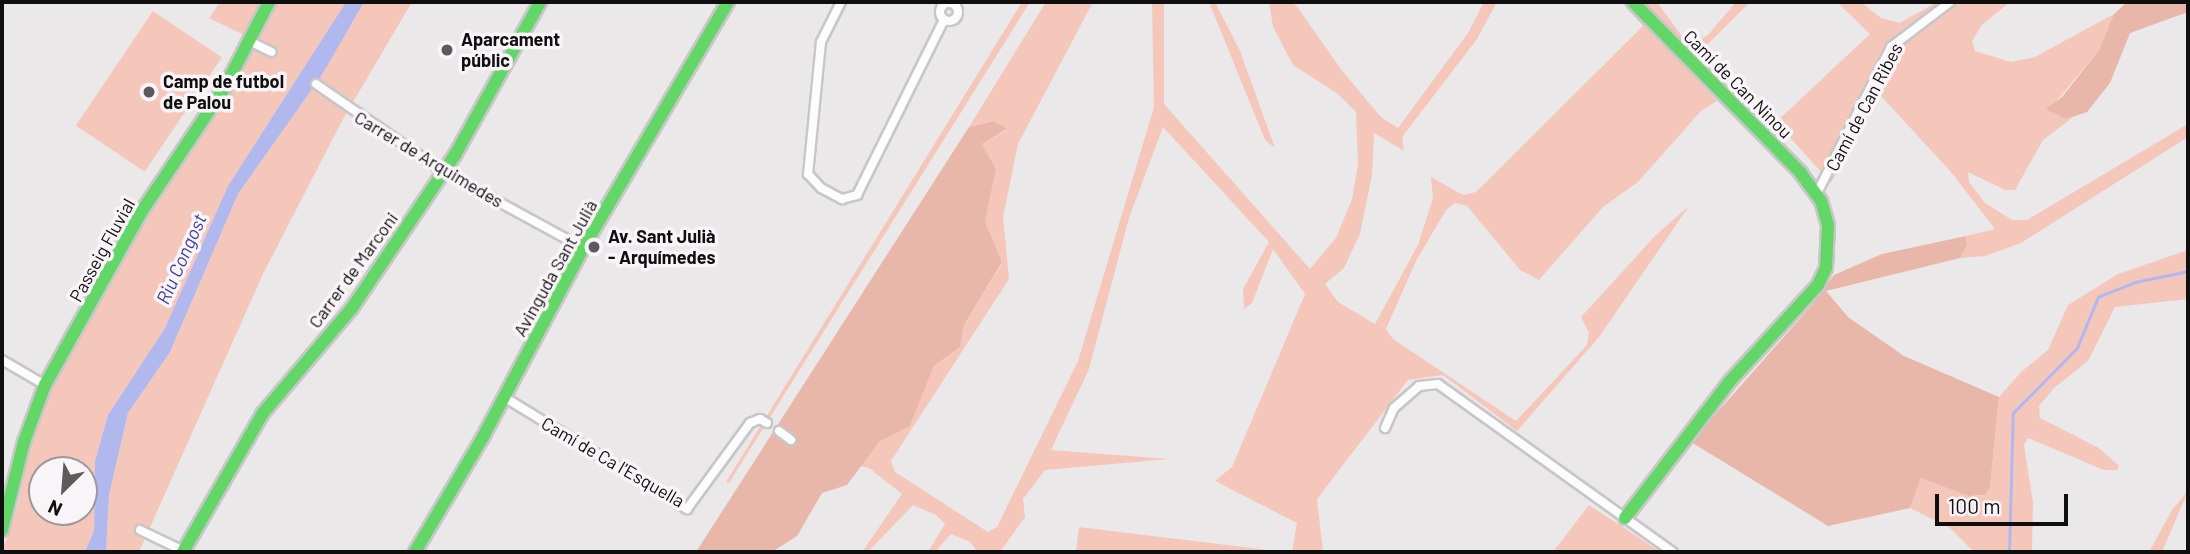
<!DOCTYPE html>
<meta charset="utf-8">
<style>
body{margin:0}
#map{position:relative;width:2190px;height:554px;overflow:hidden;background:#eae8e9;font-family:Barlow,sans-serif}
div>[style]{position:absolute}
.green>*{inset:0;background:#f5c7bb;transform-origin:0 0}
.forest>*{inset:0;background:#e8b7aa}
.water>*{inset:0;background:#b0b8ee}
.stream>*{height:2.5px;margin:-1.25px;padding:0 1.25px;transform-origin:1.25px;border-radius:1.25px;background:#b0b8ee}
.roads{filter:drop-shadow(2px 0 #c8c6c7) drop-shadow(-2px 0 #c8c6c7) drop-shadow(0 2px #c8c6c7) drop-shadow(0 -2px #c8c6c7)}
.street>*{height:8px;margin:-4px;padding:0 4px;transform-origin:4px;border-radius:4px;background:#fcfcfc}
.street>.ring{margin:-4px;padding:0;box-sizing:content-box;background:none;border:8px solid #fcfcfc;border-radius:50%}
.fast>*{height:12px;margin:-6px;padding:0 6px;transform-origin:6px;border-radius:6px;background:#63d668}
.dots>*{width:19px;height:19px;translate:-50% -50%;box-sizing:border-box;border:4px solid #f8f4f7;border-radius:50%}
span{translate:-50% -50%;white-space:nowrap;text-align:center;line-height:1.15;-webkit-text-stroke:7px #f8f4f7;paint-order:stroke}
.poi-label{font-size:18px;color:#100f10;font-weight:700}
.left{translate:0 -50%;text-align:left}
.street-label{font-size:18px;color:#100f10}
.water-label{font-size:19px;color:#3b3f97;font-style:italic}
.frame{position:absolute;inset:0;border:4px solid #100f10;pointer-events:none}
.north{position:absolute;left:28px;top:456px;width:70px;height:70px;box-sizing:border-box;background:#f8f4f7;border:2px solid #9b989b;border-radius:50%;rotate:205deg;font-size:19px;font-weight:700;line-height:28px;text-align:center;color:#100f10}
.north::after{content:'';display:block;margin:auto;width:24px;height:32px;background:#5c5b5c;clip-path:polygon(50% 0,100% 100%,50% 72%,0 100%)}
.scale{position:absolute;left:1935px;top:494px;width:133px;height:32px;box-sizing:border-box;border:4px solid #100f10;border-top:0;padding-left:9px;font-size:21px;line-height:24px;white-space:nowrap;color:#100f10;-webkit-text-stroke:5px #f8f4f7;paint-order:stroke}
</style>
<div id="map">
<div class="green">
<i style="clip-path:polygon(evenodd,220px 2px,346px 2px,228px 186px,165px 328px,108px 415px,95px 461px,94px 531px,85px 552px,2px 552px,18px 504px,31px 439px,51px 389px,147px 213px,191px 154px,254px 40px,209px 18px,220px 2px,42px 470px,84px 470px,84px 512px,42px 512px,42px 470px)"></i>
<i style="clip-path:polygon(364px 2px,412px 2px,343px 119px,263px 274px,139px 552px,106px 552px,109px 495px,128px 413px,170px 352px,238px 194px,322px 75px)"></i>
<i style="clip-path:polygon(1022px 2px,1030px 2px,729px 483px,726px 482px)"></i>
<i style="clip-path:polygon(1046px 2px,1093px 2px,1018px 144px,1003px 217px,1009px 279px,891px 461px,895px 472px,988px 532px,997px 527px,1078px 361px,1154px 107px,1152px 2px,1164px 2px,1164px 104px,1310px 269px,1336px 238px,1352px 199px,1358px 165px,1356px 112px,1338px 94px,1293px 65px,1273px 27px,1269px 2px,1292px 2px,1298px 8px,1343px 72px,1381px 117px,1398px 128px,1468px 33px,1484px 2px,1497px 2px,1477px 39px,1402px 137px,1404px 151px,1374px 133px,1372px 175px,1360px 234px,1344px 268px,1325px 284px,1338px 302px,1375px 324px,1418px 245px,1433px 198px,1431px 177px,1463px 195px,1476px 192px,1643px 26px,1622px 2px,1657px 2px,1684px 39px,1693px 43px,1708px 35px,1736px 2px,1750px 2px,1685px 67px,1717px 101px,1701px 111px,1638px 182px,1603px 207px,1539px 280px,1520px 270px,1467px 206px,1455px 203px,1446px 210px,1416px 261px,1386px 329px,1393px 339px,1516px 421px,1587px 345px,1589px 333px,1581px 317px,1655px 236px,1689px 206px,1599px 337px,1517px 431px,1443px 375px,1408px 380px,1317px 499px,1323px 552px,1292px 552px,1297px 523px,1215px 481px,1232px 467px,1305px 294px,1273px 249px,1252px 303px,1244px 309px,1243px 289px,1269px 242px,1163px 127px,1129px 218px,1089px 369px,1051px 450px,1169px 459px,1045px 470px,1023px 499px,1025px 517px,1000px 552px,978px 552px,970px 542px,951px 534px,935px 552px,928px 552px,945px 524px,936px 515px,913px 505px,868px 552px,862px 552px,902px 494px,869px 468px,859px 466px,879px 442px,910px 426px,934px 366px,960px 347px,964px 325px,1002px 263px,985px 222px,996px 169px,982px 144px,1007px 130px,994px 121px,969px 127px)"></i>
<i style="clip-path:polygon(1209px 2px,1215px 2px,1240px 51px,1275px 148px,1265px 140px)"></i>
<i style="clip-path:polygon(1837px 2px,1861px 2px,1881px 18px,1900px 23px,1937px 2px,2010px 2px,1982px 25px,1972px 41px,1975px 51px,2011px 62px,2035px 57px,2114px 14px,2099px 50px,2054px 104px,2066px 119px,2072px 118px,2043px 140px,2015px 190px,2005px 190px,1968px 172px,1969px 182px,1985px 203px,2012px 220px,2027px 220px,2188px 124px,2188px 137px,2021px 243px,1985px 256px,1960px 258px,1967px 245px,1966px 236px,1995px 229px,1951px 172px,1879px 94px,1831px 183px,1776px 122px,1870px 34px)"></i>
<i style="left:153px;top:11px;width:83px;height:138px;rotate:34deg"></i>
<i style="clip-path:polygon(2188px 250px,2188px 299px,2115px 307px,2088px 361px,2054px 388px,2039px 406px,2040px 418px,2099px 448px,2119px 466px,2117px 470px,2104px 470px,2028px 438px,2024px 445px,2033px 503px,2032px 552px,1974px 552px,1950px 528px,1910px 508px,1921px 478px,1968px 496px,1981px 496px,1990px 487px,1999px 397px,2021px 372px,2048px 350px,2068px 305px,2118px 274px)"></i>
<i style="clip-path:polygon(2188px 491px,2162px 552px,2149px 552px,2172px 510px)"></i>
<i style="clip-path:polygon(1589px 505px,1632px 533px,1660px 552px,1553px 552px)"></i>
<i style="clip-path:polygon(1079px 527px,1284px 552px,1076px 552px)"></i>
</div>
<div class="forest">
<i style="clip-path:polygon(2188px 2px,2188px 12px,2130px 33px,2110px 83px,2087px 112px,2066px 119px,2046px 109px,2062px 97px,2099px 50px,2114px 14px,2125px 4px)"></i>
<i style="clip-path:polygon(994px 121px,1007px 129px,982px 144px,996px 169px,985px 222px,1002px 262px,964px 325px,960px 347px,934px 366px,910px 426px,879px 442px,847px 485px,822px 493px,797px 536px,772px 552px,696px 552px,969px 127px)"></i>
<i style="clip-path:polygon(1966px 236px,1967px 245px,1960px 258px,1826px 291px,1848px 317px,1904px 356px,1999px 397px,1990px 487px,1985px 495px,1968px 496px,1921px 478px,1910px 508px,1828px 526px,1691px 442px,1813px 304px,1834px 275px,1882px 254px)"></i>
</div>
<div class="water">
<i style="clip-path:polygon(346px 2px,364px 2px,322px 75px,238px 194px,170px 352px,128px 413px,109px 495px,106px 552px,85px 552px,94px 531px,95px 461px,108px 415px,165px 328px,228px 186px)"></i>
</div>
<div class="stream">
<i style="left:2009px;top:552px;width:139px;rotate:-88.4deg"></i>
<i style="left:2013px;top:413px;width:91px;rotate:-45.4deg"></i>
<i style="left:2077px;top:348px;width:55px;rotate:-67.6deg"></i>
<i style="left:2098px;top:297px;width:40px;rotate:-22deg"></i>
<i style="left:2135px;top:282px;width:54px;rotate:-11.7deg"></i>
</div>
<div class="roads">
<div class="street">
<i style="left:841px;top:2px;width:45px;rotate:116.6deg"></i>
<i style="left:821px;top:42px;width:133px;rotate:95.6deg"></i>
<i style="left:808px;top:174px;width:19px;rotate:47deg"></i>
<i style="left:821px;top:188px;width:24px;rotate:28deg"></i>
<i style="left:842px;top:199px;width:16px;rotate:-15deg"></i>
<i style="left:857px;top:195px;width:195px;rotate:-63.6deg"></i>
<i class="ring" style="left:940px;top:3px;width:10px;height:10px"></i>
<i style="left:249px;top:41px;width:25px;rotate:26deg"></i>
<i style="left:316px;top:84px;width:153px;rotate:34.6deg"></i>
<i style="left:442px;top:171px;width:161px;rotate:28.6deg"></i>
<i style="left:1817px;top:193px;width:164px;rotate:-63.1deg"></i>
<i style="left:1891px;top:47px;width:74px;rotate:-37.3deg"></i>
<i style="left:2px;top:360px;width:50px;rotate:30.2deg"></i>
<i style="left:504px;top:397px;width:215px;rotate:31.5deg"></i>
<i style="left:687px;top:509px;width:107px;rotate:-53.8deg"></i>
<i style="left:750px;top:423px;width:11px;rotate:-22deg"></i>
<i style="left:760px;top:419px;width:8px;rotate:30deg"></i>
<i style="left:1385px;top:428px;width:22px;rotate:-66deg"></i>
<i style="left:1394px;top:408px;width:33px;rotate:-41deg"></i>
<i style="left:1419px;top:386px;width:19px;rotate:-6deg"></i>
<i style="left:1438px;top:384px;width:289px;rotate:35.6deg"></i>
<i style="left:779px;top:431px;width:15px;rotate:37deg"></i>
<i style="left:140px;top:530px;width:51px;rotate:25.6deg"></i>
</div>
<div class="fast">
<i style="left:1625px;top:518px;width:174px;rotate:-52.5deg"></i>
<i style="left:1731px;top:380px;width:129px;rotate:-47.5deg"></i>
<i style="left:1818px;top:285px;width:19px;rotate:-65deg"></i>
<i style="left:1826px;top:268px;width:43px;rotate:-87.3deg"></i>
<i style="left:1828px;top:225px;width:25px;rotate:-106deg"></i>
<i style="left:1821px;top:201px;width:34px;rotate:-126deg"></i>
<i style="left:1801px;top:173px;width:240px;rotate:-134.5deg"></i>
<i style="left:2px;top:530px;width:91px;rotate:-76deg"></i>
<i style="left:24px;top:442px;width:61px;rotate:-69.8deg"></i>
<i style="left:45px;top:385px;width:196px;rotate:-60.9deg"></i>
<i style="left:140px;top:214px;width:153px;rotate:-56.2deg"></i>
<i style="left:225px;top:87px;width:96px;rotate:-62.6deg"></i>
<i style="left:183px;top:552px;width:160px;rotate:-60.1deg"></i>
<i style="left:263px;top:413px;width:138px;rotate:-49.7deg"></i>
<i style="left:352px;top:308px;width:184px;rotate:-56.1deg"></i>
<i style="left:455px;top:155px;width:175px;rotate:-60.9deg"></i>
<i style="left:415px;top:552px;width:134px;rotate:-59.4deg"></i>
<i style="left:483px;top:437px;width:214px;rotate:-62.1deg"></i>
<i style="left:583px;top:248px;width:286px;rotate:-59.5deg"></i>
</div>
</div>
<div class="dots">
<i style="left:447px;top:50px;background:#5c5b5c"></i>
<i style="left:149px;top:92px;background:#5c5b5c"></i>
<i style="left:594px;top:247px;background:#5c5b5c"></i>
</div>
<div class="poi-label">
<span class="left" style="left:461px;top:50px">Aparcament<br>públic</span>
<span class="left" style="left:163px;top:92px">Camp de futbol<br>de Palou</span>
<span class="left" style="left:608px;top:247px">Av. Sant Julià<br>- Arquímedes</span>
</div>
<div class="street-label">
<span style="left:1738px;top:84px;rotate:45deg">Camí de Can Ninou</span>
<span style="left:1864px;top:107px;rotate:-62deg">Camí de Can Ribes</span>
<span style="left:429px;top:159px;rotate:31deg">Carrer de Arquimedes</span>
<span style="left:102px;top:250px;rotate:-61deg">Passeig Fluvial</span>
<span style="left:555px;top:268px;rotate:-61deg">Avinguda Sant Julià</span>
<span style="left:353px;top:270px;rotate:-54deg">Carrer de Marconi</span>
<span style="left:613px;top:462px;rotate:30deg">Camí de Ca l'Esquella</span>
</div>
<div class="water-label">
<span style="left:181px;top:259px;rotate:-66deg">Riu Congost</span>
</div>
<div class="frame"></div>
<div class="north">N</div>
<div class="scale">100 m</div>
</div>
